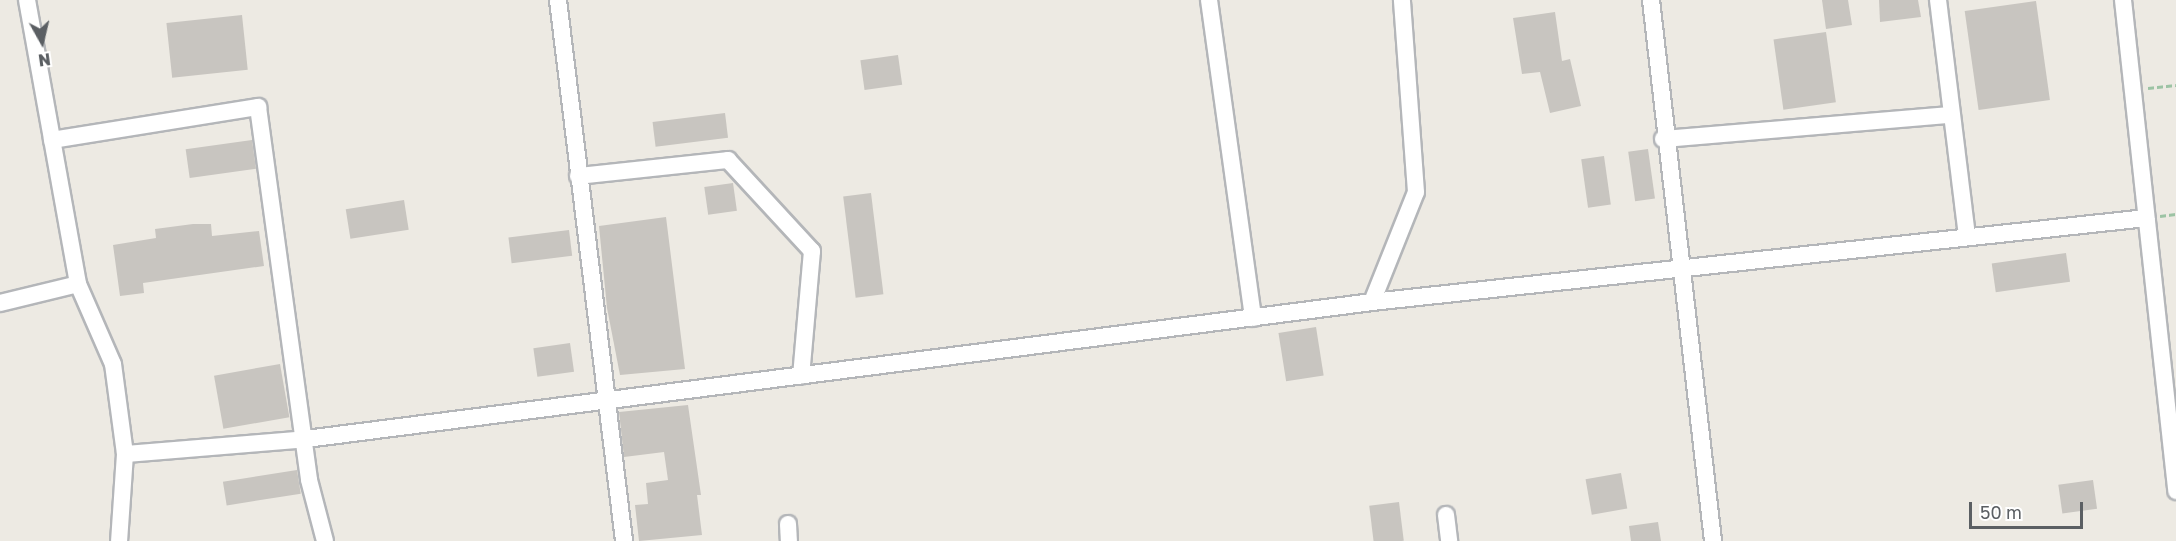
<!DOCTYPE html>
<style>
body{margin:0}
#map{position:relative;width:2176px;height:541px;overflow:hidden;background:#edeae3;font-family:"Golos Text",sans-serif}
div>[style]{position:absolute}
.building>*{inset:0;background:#c8c5c0;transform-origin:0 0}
.path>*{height:3px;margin-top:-1.5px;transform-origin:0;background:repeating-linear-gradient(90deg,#9cc3a4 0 6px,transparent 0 9px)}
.roads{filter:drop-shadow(2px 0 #b4b6b9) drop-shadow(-2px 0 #b4b6b9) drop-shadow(0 2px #b4b6b9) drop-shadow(0 -2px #b4b6b9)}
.street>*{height:16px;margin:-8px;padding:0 8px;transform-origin:8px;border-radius:8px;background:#fff}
span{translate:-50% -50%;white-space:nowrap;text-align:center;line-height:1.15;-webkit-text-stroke:4.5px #fff;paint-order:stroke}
.north{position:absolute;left:12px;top:12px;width:60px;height:60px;-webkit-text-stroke:4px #fff;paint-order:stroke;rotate:172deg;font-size:16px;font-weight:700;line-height:24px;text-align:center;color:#5b5f63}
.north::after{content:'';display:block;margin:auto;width:21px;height:27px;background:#5b5f63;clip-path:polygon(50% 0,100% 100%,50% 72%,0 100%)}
.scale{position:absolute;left:1969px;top:502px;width:114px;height:27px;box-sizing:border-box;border:3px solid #5b5f63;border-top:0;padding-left:8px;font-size:18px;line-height:21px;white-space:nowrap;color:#5b5f63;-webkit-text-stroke:4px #fff;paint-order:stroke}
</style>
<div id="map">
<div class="building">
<i style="clip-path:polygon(1822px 0,1848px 0,1852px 25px,1826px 29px)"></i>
<i style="clip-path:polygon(1879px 0,1918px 0,1921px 17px,1880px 22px)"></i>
<i style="left:2036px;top:1px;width:100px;height:72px;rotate:82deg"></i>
<i style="clip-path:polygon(1555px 12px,1562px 61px,1570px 59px,1581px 106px,1550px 113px,1540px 72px,1522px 74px,1513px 18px)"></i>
<i style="left:242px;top:15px;width:55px;height:76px;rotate:84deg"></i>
<i style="left:1826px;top:32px;width:71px;height:53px;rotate:82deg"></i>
<i style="left:898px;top:55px;width:30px;height:38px;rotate:82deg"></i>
<i style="left:725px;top:113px;width:25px;height:73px;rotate:83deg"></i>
<i style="left:252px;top:140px;width:29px;height:67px;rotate:82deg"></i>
<i style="left:1648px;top:149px;width:50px;height:20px;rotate:82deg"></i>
<i style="left:1604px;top:156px;width:49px;height:23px;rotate:82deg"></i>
<i style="left:733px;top:183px;width:28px;height:29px;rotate:82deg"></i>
<i style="left:871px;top:193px;width:102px;height:28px;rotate:83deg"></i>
<i style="left:404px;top:200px;width:30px;height:59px;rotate:81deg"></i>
<i style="clip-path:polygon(666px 217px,685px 369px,620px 375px,607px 308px,599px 226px)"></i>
<i style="clip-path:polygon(193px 224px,211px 224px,212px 236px,259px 231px,264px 266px,143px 283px,144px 293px,120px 296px,113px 245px,156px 238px,155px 229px)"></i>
<i style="left:569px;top:230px;width:26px;height:61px;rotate:83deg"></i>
<i style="left:2066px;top:253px;width:29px;height:75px;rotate:82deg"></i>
<i style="left:1316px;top:327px;width:49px;height:38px;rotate:81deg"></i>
<i style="left:570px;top:343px;width:29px;height:37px;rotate:82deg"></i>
<i style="left:280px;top:364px;width:54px;height:67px;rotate:80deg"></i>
<i style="clip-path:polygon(688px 405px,701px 495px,697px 495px,702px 535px,639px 541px,635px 505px,648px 504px,646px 483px,668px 480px,664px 452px,624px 457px,619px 412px)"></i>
<i style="left:297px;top:470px;width:24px;height:75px;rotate:81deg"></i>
<i style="left:1621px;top:473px;width:36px;height:36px;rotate:80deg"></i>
<i style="left:2093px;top:480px;width:29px;height:35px;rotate:82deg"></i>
<i style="left:1399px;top:502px;width:39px;height:30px;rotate:83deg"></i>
<i style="clip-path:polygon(1658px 522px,1661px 541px,1631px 541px,1629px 526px)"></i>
</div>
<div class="path">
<i style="left:2148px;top:88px;width:28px;rotate:-6deg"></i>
<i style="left:2160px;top:216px;width:16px;rotate:-7deg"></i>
</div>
<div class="roads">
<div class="street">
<i style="left:27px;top:0;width:289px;rotate:79.8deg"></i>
<i style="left:78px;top:284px;width:87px;rotate:66.4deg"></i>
<i style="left:113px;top:364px;width:91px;rotate:82.4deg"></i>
<i style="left:125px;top:454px;width:87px;rotate:93.9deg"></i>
<i style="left:558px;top:0;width:545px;rotate:83.04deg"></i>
<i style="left:1209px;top:0;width:321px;rotate:82.1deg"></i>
<i style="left:1651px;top:0;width:545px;rotate:83.46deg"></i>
<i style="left:1938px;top:0;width:237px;rotate:83deg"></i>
<i style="left:2123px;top:0;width:494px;rotate:83.8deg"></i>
<i style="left:1663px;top:139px;width:289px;rotate:-4.8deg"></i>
<i style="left:52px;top:140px;width:209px;rotate:-9.1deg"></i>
<i style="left:258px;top:107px;width:376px;rotate:82.2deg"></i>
<i style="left:309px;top:480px;width:63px;rotate:75.3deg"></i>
<i style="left:578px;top:176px;width:151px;rotate:-6.1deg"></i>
<i style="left:728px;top:160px;width:124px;rotate:47.3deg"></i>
<i style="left:812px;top:251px;width:125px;rotate:95deg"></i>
<i style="left:1372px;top:302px;width:118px;rotate:-68.2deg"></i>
<i style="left:1416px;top:192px;width:193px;rotate:-94.2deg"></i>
<i style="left:0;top:303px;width:80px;rotate:-13.7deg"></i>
<i style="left:125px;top:454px;width:182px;rotate:-4.7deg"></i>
<i style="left:306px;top:439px;width:1075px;rotate:-7.32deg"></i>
<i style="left:1372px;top:302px;width:779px;rotate:-6.19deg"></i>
<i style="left:1446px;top:515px;width:26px;rotate:83deg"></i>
<i style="left:788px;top:524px;width:17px;rotate:87deg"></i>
</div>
</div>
<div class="north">N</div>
<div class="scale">50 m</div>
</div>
